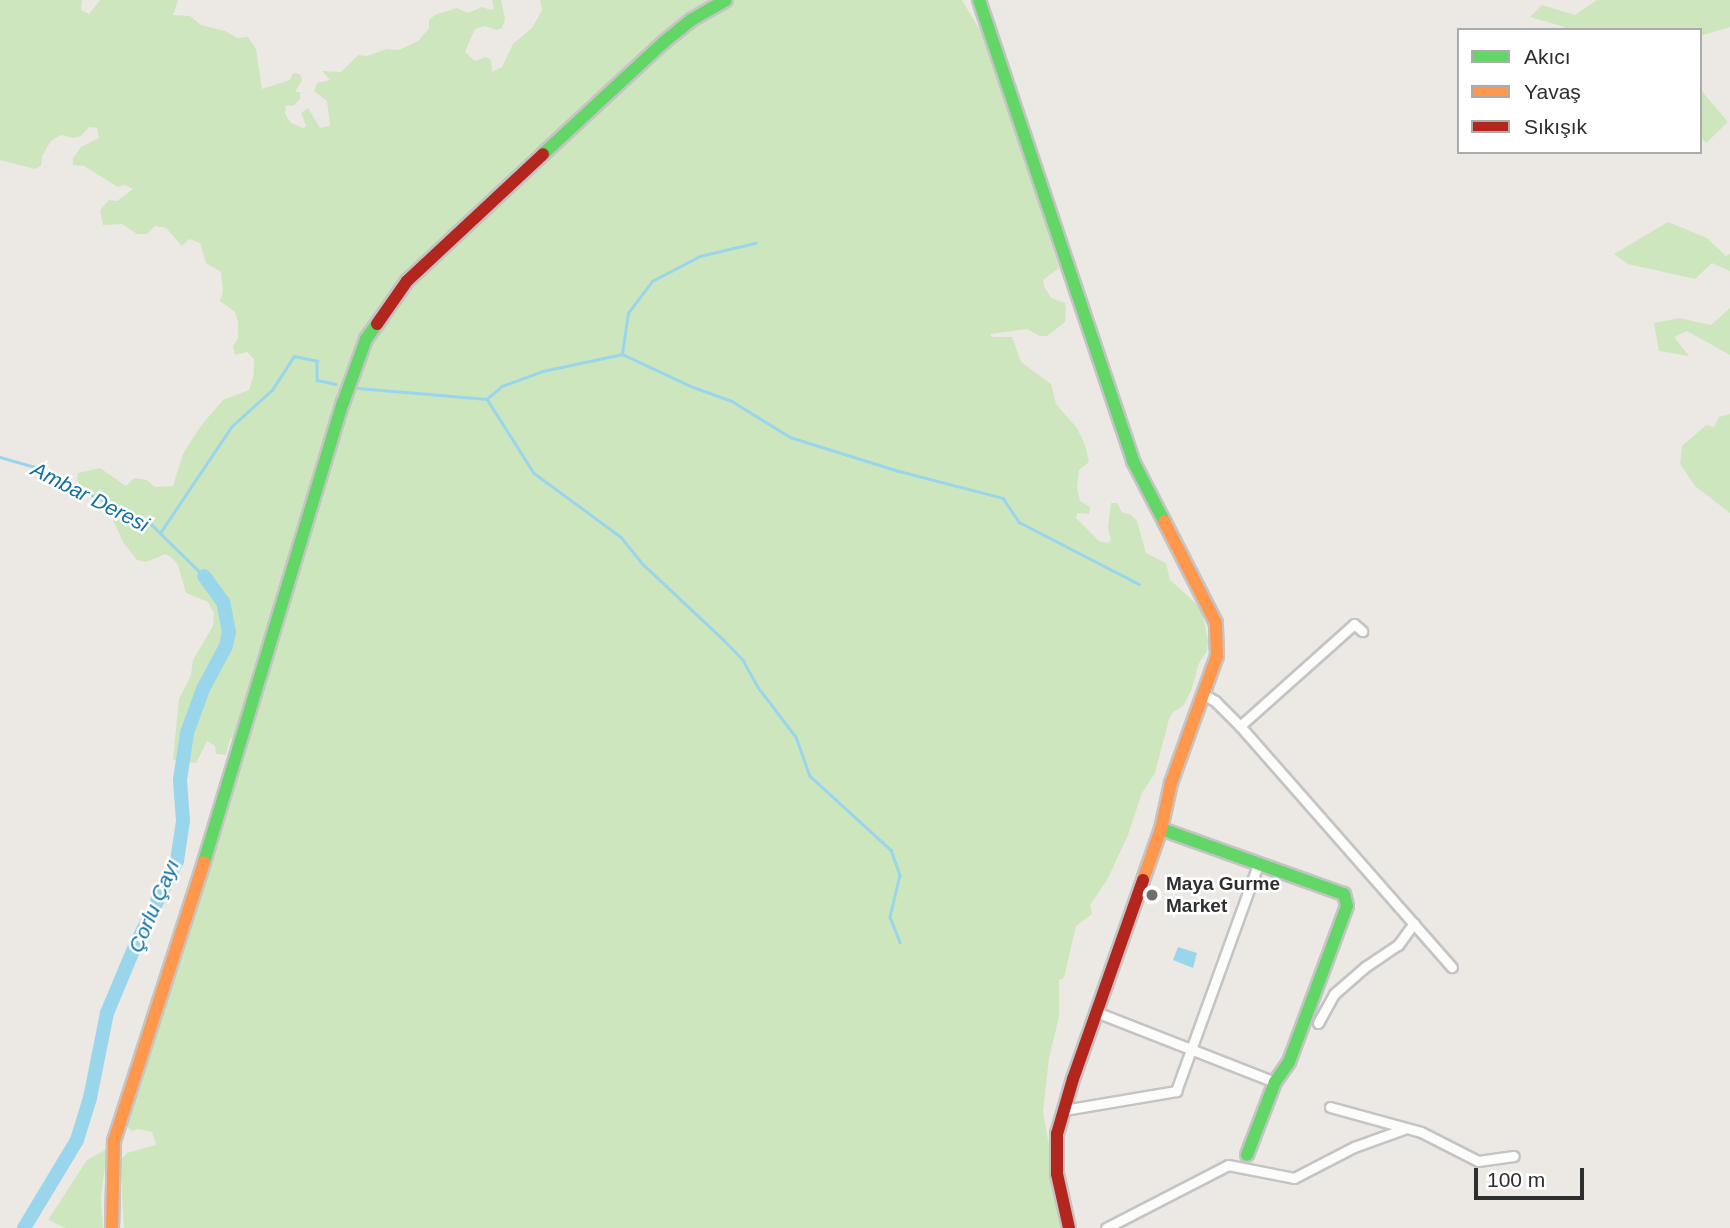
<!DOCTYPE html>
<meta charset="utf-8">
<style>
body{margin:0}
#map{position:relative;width:1730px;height:1228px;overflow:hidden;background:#ece8e4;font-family:Arial,sans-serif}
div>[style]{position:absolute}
.green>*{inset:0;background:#cee6be}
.water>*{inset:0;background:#99d6ec}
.stream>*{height:2.5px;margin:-1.25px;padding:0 1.25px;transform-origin:1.25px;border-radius:1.25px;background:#99d6ec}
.river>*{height:14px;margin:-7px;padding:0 7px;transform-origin:7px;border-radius:7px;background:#99d6ec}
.roads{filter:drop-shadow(2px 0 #c5c4c5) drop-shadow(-2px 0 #c5c4c5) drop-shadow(0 2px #c5c4c5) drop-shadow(0 -2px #c5c4c5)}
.street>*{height:9px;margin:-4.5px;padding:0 4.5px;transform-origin:4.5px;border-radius:4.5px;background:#fcfcfb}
.fast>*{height:12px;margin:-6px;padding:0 6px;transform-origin:6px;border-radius:6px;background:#63d668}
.slow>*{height:12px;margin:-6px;padding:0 6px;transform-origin:6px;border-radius:6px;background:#ff974d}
.jam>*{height:12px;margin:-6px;padding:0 6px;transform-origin:6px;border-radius:6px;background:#b3261e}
.dots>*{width:19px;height:19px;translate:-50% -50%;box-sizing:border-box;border:4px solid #fff;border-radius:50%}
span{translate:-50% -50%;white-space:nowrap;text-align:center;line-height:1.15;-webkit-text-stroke:5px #fff;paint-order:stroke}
.poi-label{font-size:19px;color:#2e2e2e;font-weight:700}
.left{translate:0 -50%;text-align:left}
.water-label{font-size:21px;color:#0d6fa3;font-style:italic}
.legend{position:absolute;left:1457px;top:28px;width:245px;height:126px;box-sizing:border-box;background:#fff;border:2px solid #ababab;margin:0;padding:9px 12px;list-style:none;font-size:21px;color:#2e2e2e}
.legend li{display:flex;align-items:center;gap:14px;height:35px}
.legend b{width:35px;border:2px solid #ababab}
.scale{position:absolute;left:1474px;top:1168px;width:110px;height:32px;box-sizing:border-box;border:4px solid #2e2e2e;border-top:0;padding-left:9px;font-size:21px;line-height:24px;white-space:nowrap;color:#2e2e2e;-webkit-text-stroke:5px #fff;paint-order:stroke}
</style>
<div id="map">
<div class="green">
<i style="clip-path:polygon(0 0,82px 0,81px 10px,89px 14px,100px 0,178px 0,173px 15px,190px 16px,201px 25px,225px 31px,238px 38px,248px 37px,256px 49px,262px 89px,290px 80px,293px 73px,300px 74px,302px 80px,295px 92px,300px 92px,300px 99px,293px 106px,286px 105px,285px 114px,291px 123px,303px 128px,306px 126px,301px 113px,308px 108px,320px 128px,330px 126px,327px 101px,314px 91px,317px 83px,330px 80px,322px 71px,341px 72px,358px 55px,367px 56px,387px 49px,399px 50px,418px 41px,429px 28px,429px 20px,435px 15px,457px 8px,468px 13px,482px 7px,491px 10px,494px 8px,492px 0,501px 0,505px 19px,502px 28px,497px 30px,485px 26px,475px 29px,465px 52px,475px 61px,486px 57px,491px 60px,492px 72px,502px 67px,513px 44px,532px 28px,542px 10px,540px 0,962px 0,981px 32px,997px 70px,1059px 268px,1043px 280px,1044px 286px,1051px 298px,1065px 303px,1066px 308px,1065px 322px,1047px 336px,1040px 336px,1027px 329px,990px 334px,992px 337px,1012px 337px,1021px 362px,1051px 384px,1056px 404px,1077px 428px,1085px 445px,1089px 462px,1079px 470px,1077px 489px,1080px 501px,1090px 507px,1089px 514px,1077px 513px,1076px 518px,1099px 541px,1108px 543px,1111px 540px,1108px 528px,1111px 503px,1117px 503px,1122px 512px,1131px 515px,1137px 521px,1146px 553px,1166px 563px,1170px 580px,1201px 608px,1208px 640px,1207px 651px,1199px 663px,1191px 691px,1183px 706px,1173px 712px,1169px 719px,1155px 773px,1142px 793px,1128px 835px,1107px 880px,1090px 905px,1092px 914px,1076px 926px,1064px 978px,1059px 980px,1059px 1017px,1049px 1058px,1043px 1112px,1064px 1228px,124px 1228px,120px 1161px,127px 1153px,156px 1145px,152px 1132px,138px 1129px,132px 1131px,127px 1127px,133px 1096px,231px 795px,237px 737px,230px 739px,226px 755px,216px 754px,215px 746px,207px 741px,196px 763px,173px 760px,179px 699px,191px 675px,193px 660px,213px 626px,214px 613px,208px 602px,186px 593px,178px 565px,171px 557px,165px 554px,146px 562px,137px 560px,123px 542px,108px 509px,94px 493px,81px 487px,77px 479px,78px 473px,100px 468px,126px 486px,134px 478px,147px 480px,155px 487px,173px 486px,183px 454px,200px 427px,223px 400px,249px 390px,254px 374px,254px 359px,247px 352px,235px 355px,233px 346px,238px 338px,238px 322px,235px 312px,220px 301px,223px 291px,221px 272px,206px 263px,200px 243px,189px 239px,182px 246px,166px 228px,155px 226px,147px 234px,137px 234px,122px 224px,103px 225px,100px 210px,109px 200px,117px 201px,133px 189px,125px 185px,118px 187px,84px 166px,73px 165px,73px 158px,81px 147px,99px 138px,97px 128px,89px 127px,81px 136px,73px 138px,61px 135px,51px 141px,42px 156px,41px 166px,35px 169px,0 160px)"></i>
<i style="clip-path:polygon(1597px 0,1730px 0,1730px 27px,1700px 36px,1700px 30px,1561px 30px,1565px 27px,1530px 17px,1542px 5px,1575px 15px)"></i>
<i style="clip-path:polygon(1700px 89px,1728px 122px,1706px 143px,1700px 136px)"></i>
<i style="clip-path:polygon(1668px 222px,1707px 238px,1726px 256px,1730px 254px,1730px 271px,1712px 263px,1695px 279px,1628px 264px,1614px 254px)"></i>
<i style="clip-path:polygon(1730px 308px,1730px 355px,1687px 331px,1674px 337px,1689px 356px,1659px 351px,1654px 323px,1679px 318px,1711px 325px)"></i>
<i style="clip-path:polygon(1730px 414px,1730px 513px,1695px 486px,1680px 464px,1682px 446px,1706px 425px,1714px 427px,1719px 417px)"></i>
<i style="clip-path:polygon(107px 1149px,101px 1198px,103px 1228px,66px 1228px,48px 1220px,87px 1160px)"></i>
</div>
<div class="water">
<i style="clip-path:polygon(1178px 947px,1197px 953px,1193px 968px,1173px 960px)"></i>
</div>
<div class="stream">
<i style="left:622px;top:354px;width:41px;rotate:-81.7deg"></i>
<i style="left:628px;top:313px;width:40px;rotate:-53deg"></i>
<i style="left:652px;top:281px;width:54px;rotate:-27.5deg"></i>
<i style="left:700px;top:256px;width:57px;rotate:-13.3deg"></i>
<i style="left:358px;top:388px;width:129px;rotate:4.9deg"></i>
<i style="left:487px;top:399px;width:88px;rotate:57.6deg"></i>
<i style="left:534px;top:473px;width:108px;rotate:36.3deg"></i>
<i style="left:621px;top:537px;width:36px;rotate:51deg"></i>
<i style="left:644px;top:565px;width:110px;rotate:43.2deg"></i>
<i style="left:724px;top:640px;width:28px;rotate:46deg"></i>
<i style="left:743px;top:660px;width:31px;rotate:61deg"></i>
<i style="left:758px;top:687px;width:63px;rotate:52.8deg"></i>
<i style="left:796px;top:737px;width:41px;rotate:70.3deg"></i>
<i style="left:810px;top:776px;width:110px;rotate:42.4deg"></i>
<i style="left:891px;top:850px;width:27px;rotate:70deg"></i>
<i style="left:900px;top:875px;width:43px;rotate:103.4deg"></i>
<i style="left:890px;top:917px;width:27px;rotate:68deg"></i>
<i style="left:488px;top:398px;width:18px;rotate:-41deg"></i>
<i style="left:502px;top:386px;width:44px;rotate:-20.1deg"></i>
<i style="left:543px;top:371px;width:81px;rotate:-12.1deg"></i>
<i style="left:622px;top:354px;width:78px;rotate:24.9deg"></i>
<i style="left:693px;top:387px;width:41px;rotate:19.7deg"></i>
<i style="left:732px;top:401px;width:68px;rotate:31.8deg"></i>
<i style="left:790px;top:437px;width:110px;rotate:17.4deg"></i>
<i style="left:895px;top:470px;width:112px;rotate:14.5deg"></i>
<i style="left:1003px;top:498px;width:29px;rotate:56deg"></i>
<i style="left:1019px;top:522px;width:135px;rotate:27.3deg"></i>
<i style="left:0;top:457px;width:36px;rotate:16deg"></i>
<i style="left:35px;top:467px;width:129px;rotate:26.2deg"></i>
<i style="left:151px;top:524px;width:74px;rotate:44.5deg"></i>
<i style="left:160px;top:533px;width:129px;rotate:-56.1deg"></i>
<i style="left:232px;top:426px;width:54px;rotate:-42deg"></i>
<i style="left:272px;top:390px;width:40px;rotate:-57.1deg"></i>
<i style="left:294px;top:356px;width:24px;rotate:12deg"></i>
<i style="left:317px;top:361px;width:19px;rotate:90deg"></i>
<i style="left:317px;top:380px;width:19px;rotate:12deg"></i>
</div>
<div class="river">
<i style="left:24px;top:1228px;width:103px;rotate:-58.9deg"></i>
<i style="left:77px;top:1140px;width:44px;rotate:-72.8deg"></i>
<i style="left:90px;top:1098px;width:87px;rotate:-78.7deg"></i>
<i style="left:107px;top:1013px;width:73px;rotate:-67.3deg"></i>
<i style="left:135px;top:946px;width:95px;rotate:-63.7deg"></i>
<i style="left:177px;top:861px;width:40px;rotate:-81.5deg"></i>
<i style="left:183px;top:821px;width:41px;rotate:-94.2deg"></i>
<i style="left:180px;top:780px;width:48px;rotate:-81.5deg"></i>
<i style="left:187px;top:733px;width:47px;rotate:-70deg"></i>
<i style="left:203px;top:689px;width:49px;rotate:-61.9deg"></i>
<i style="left:226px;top:646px;width:14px;rotate:-78deg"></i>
<i style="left:229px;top:632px;width:31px;rotate:-101deg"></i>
<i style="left:223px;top:602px;width:32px;rotate:-126deg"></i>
</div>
<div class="roads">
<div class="street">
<i style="left:1203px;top:694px;width:14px;rotate:30deg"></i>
<i style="left:1215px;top:701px;width:35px;rotate:45deg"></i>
<i style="left:1240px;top:726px;width:321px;rotate:48.7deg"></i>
<i style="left:1240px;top:726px;width:153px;rotate:-41.8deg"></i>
<i style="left:1354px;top:624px;width:11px;rotate:41deg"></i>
<i style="left:1096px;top:1012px;width:192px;rotate:21.4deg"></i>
<i style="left:1318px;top:1023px;width:33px;rotate:-61deg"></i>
<i style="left:1334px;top:994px;width:41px;rotate:-41.1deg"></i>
<i style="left:1365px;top:967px;width:40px;rotate:-34deg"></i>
<i style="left:1398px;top:945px;width:27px;rotate:-54deg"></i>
<i style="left:1330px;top:1107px;width:94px;rotate:15.4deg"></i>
<i style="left:1421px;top:1132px;width:64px;rotate:27deg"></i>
<i style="left:1478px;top:1161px;width:36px;rotate:-8deg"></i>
<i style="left:1064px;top:1110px;width:114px;rotate:-9.6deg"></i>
<i style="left:1176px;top:1091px;width:241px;rotate:-70.1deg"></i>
<i style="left:1106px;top:1228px;width:137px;rotate:-27.3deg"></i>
<i style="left:1228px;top:1165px;width:67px;rotate:11.1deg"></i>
<i style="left:1294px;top:1178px;width:68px;rotate:-27.3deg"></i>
<i style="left:1354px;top:1147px;width:53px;rotate:-19.8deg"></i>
</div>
<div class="fast">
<i style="left:979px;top:0;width:486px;rotate:71.5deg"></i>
<i style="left:1133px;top:461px;width:68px;rotate:62.7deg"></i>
<i style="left:543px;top:154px;width:165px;rotate:-42.8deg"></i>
<i style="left:664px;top:42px;width:35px;rotate:-39deg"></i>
<i style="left:691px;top:20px;width:40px;rotate:-29.7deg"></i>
<i style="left:1161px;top:829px;width:194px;rotate:19.6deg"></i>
<i style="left:1344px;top:894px;width:12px;rotate:76deg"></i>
<i style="left:1347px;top:906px;width:166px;rotate:110.4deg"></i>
<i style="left:1289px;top:1062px;width:24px;rotate:125deg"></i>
<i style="left:1275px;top:1082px;width:78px;rotate:111deg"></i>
<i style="left:204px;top:862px;width:480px;rotate:-73.2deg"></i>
<i style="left:343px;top:403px;width:68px;rotate:-70.2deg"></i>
<i style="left:366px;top:339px;width:19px;rotate:-54deg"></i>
</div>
<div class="slow">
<i style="left:1143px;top:880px;width:54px;rotate:-70.6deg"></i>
<i style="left:1161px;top:829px;width:47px;rotate:-77.7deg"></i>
<i style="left:1171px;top:783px;width:135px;rotate:-70.1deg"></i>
<i style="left:1217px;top:656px;width:33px;rotate:-92deg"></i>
<i style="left:1216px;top:623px;width:114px;rotate:-117deg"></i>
<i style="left:112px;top:1228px;width:87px;rotate:-88.7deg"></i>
<i style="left:114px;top:1141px;width:293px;rotate:-72.1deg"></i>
</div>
<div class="jam">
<i style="left:377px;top:324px;width:52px;rotate:-55.1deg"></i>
<i style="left:407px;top:281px;width:186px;rotate:-43deg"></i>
<i style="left:1069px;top:1228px;width:55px;rotate:-102.5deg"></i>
<i style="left:1057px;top:1174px;width:40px;rotate:-90deg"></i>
<i style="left:1057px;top:1134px;width:57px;rotate:-73.8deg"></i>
<i style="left:1073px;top:1079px;width:211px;rotate:-70.6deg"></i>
</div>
</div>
<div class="dots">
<i style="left:1152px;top:895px;background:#706f6e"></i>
</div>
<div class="poi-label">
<span class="left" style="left:1166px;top:895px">Maya Gurme<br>Market</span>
</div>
<div class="water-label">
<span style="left:90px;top:497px;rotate:27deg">Ambar Deresi</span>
<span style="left:154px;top:906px;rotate:-67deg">Çorlu Çayı</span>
</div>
<ul class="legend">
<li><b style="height:9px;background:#63d668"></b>Akıcı</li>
<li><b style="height:9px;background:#ff974d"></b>Yavaş</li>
<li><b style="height:9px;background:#b3261e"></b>Sıkışık</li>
</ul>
<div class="scale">100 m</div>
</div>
